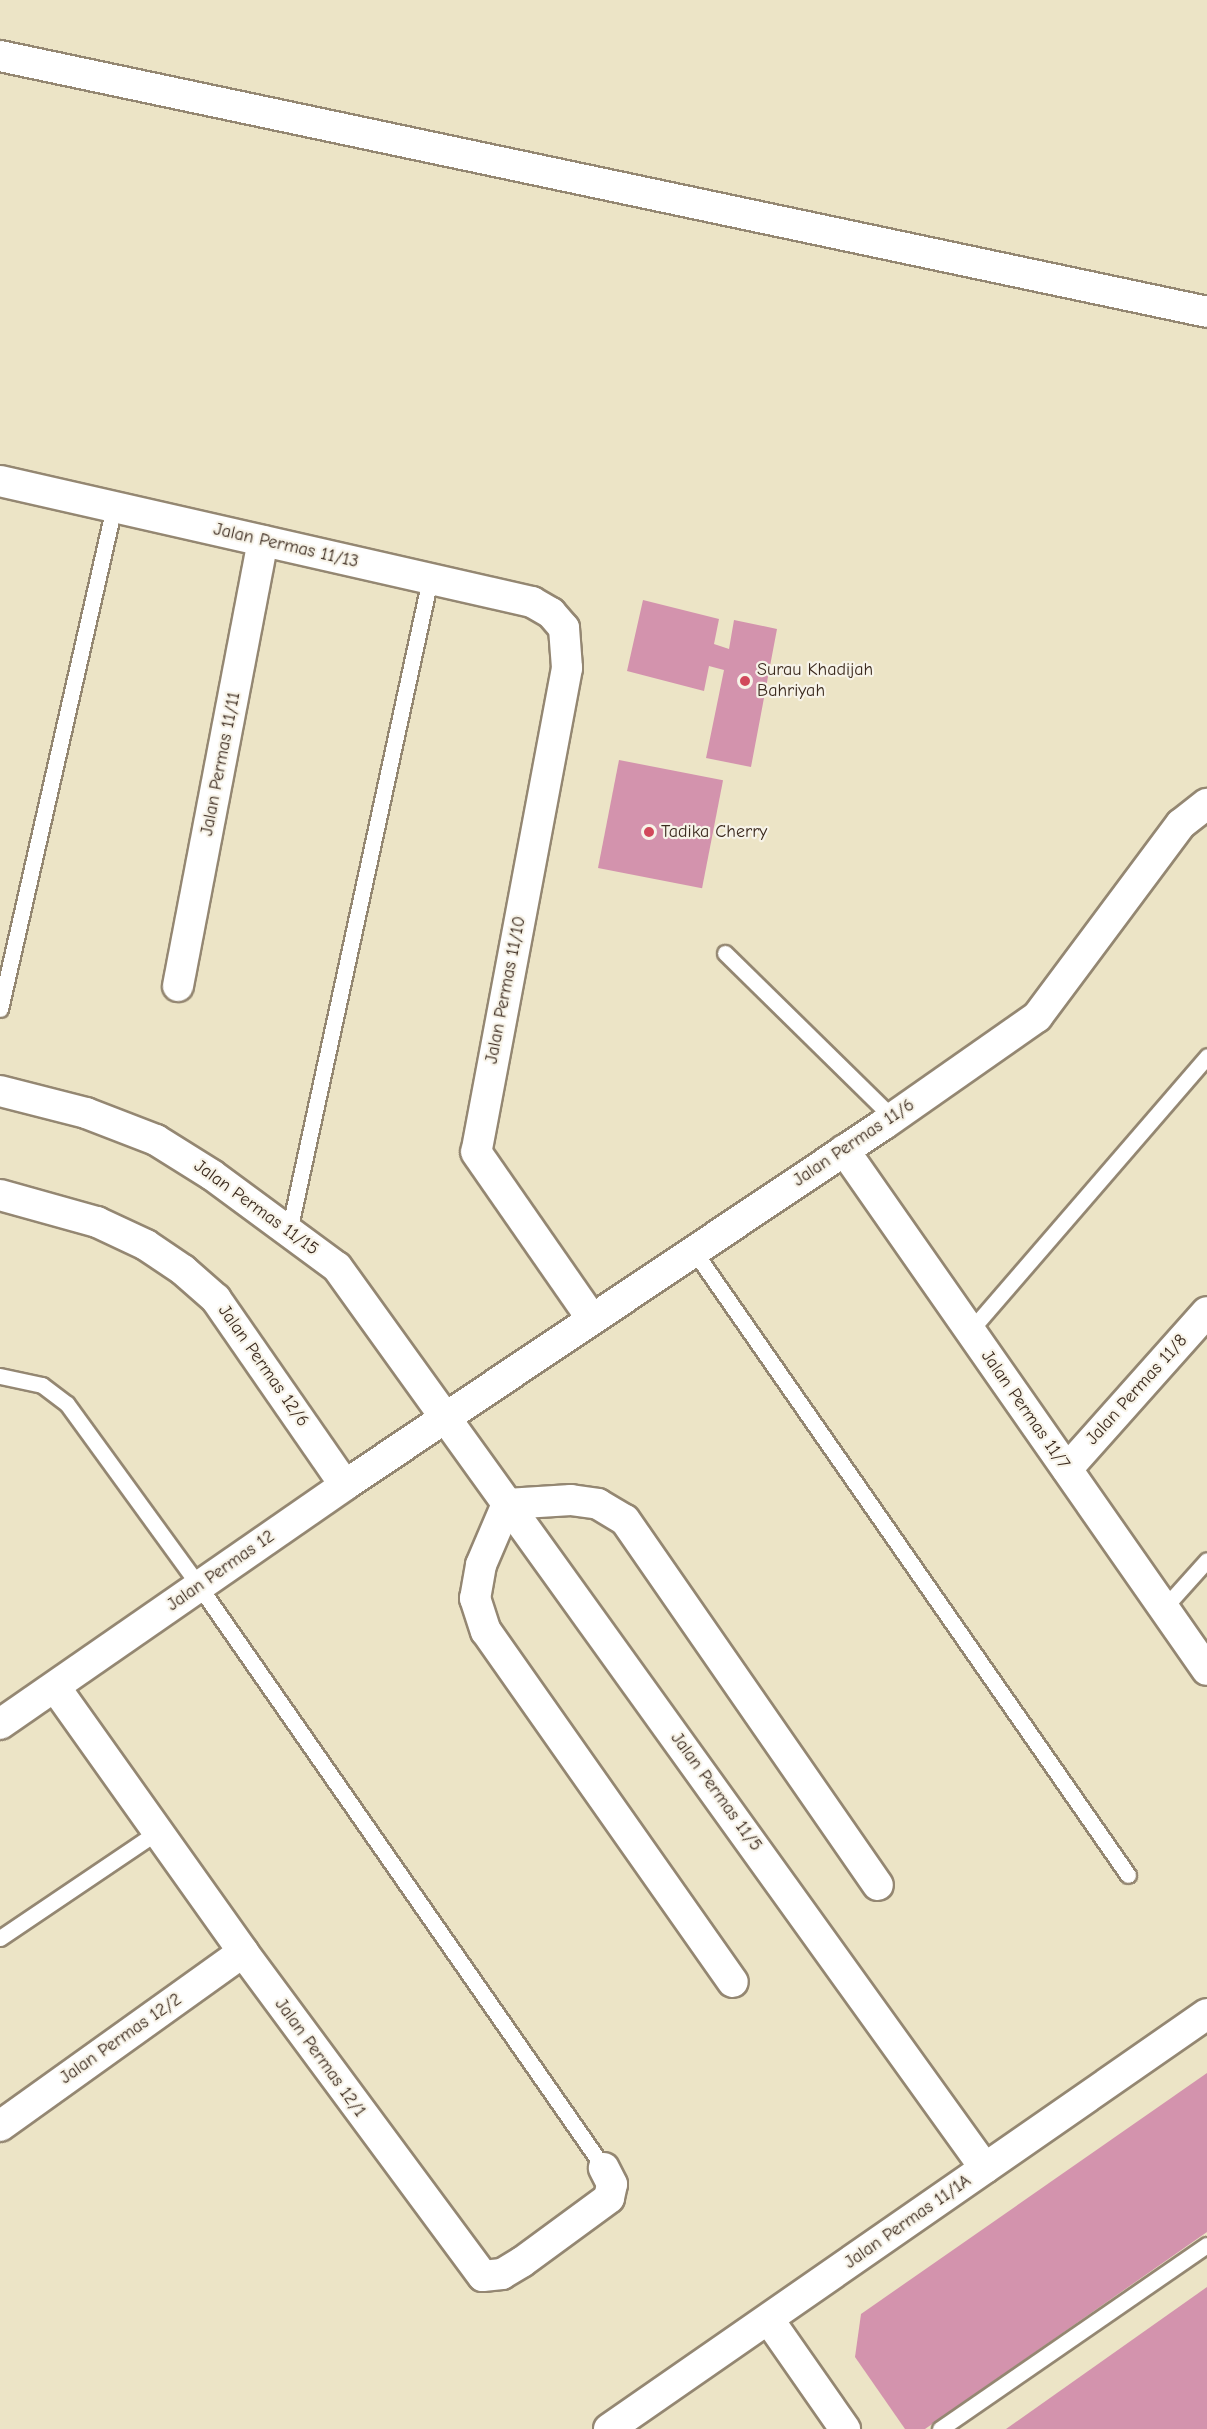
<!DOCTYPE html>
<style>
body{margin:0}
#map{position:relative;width:1207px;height:2429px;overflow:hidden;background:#ece4c6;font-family:"Comic Neue",sans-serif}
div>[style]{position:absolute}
.building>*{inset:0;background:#d393ad;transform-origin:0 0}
.roads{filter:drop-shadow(2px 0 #948772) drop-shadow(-2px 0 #948772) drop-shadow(0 2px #948772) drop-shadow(0 -2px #948772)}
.lane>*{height:15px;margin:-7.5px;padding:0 7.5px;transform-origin:7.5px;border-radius:7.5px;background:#fff}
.street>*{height:30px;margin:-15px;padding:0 15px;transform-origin:15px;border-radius:15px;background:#fff}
.dots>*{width:16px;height:16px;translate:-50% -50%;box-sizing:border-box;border:3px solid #f7f3e8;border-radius:50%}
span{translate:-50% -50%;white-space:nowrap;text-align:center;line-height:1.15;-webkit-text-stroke:4.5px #f7f3e8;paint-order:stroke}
.street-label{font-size:18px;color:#3b2a1e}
.poi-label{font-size:18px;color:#3b2a1e}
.left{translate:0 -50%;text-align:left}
</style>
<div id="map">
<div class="building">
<i style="clip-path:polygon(643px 600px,719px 619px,714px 644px,729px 649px,734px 620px,777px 629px,751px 767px,706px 758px,724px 670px,709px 666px,704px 691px,627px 671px)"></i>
<i style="left:619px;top:760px;width:106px;height:110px;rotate:11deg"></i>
<i style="clip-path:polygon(1207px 2073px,1207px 2232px,925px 2429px,905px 2429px,855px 2357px,861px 2314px)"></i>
<i style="clip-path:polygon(1207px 2287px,1207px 2429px,1006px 2429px)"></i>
</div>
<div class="roads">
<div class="lane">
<i style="left:725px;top:953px;width:235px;rotate:44.5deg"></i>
<i style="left:0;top:1009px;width:515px;rotate:-77.21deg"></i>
<i style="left:289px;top:1231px;width:667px;rotate:-77.8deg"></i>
<i style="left:694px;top:1251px;width:760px;rotate:55.18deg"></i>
<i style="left:970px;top:1331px;width:363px;rotate:-49.2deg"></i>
<i style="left:0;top:1376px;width:43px;rotate:12.1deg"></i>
<i style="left:42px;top:1385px;width:31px;rotate:37deg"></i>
<i style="left:67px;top:1404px;width:225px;rotate:54deg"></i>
<i style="left:199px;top:1586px;width:709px;rotate:55.17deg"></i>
<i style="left:1164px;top:1608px;width:64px;rotate:-48.1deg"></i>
<i style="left:0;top:1938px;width:189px;rotate:-34deg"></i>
<i style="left:940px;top:2429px;width:324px;rotate:-34.6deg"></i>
</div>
<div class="street">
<i style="left:0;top:56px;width:1234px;rotate:11.97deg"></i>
<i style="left:0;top:481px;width:546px;rotate:12.81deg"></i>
<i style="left:532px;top:602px;width:22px;rotate:30deg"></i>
<i style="left:551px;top:613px;width:20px;rotate:49deg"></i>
<i style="left:564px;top:628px;width:40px;rotate:85.7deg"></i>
<i style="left:567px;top:668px;width:492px;rotate:100.6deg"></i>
<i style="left:476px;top:1152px;width:203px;rotate:55.2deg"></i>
<i style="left:178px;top:986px;width:453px;rotate:-79.2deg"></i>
<i style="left:0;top:1091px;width:89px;rotate:14.3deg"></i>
<i style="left:86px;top:1113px;width:75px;rotate:21.1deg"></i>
<i style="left:156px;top:1140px;width:66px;rotate:32deg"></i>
<i style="left:212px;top:1175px;width:155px;rotate:36.4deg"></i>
<i style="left:337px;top:1267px;width:1110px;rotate:54.28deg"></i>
<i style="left:844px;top:1150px;width:634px;rotate:55.08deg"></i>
<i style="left:0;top:1195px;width:101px;rotate:15.6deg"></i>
<i style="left:97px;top:1222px;width:54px;rotate:25.1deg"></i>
<i style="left:146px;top:1245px;width:45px;rotate:34deg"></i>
<i style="left:183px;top:1270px;width:44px;rotate:41.3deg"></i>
<i style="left:216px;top:1299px;width:226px;rotate:55.3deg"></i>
<i style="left:1067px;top:1469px;width:210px;rotate:-48.3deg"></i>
<i style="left:507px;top:1504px;width:64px;rotate:-3.6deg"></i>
<i style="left:571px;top:1500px;width:27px;rotate:8deg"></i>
<i style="left:598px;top:1504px;width:31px;rotate:31deg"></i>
<i style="left:625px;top:1520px;width:444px;rotate:55.3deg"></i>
<i style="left:507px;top:1504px;width:66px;rotate:113.1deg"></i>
<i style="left:481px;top:1565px;width:34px;rotate:100deg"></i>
<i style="left:475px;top:1598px;width:35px;rotate:72deg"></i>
<i style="left:486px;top:1631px;width:429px;rotate:54.9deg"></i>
<i style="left:55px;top:1687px;width:325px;rotate:54.6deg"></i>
<i style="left:243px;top:1952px;width:403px;rotate:53.5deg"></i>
<i style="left:483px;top:2276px;width:19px;rotate:-6deg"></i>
<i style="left:502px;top:2274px;width:23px;rotate:-31deg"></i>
<i style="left:522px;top:2262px;width:108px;rotate:-36.3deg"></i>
<i style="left:609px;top:2198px;width:14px;rotate:-78deg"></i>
<i style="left:612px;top:2184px;width:18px;rotate:-117deg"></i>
<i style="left:0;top:1724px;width:420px;rotate:-34.7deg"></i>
<i style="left:345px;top:1485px;width:649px;rotate:-33.81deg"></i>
<i style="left:884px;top:1124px;width:187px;rotate:-35deg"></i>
<i style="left:1037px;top:1017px;width:241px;rotate:-53.3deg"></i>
<i style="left:1181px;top:824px;width:33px;rotate:-38deg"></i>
<i style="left:0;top:2126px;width:299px;rotate:-35.6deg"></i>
<i style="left:769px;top:2320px;width:133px;rotate:55.1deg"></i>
<i style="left:609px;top:2429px;width:728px;rotate:-34.76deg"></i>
</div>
</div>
<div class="dots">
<i style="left:745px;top:681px;background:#d1495b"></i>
<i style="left:649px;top:832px;background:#d1495b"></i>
</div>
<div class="street-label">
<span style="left:286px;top:546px;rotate:13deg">Jalan Permas 11/13</span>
<span style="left:221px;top:764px;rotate:-79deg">Jalan Permas 11/11</span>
<span style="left:506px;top:990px;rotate:-79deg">Jalan Permas 11/10</span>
<span style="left:854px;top:1143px;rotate:-34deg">Jalan Permas 11/6</span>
<span style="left:256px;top:1208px;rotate:36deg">Jalan Permas 11/15</span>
<span style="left:263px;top:1366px;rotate:55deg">Jalan Permas 12/6</span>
<span style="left:1137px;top:1390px;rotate:-48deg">Jalan Permas 11/8</span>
<span style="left:1025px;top:1410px;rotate:55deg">Jalan Permas 11/7</span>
<span style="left:221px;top:1571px;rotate:-35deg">Jalan Permas 12</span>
<span style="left:716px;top:1792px;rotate:54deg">Jalan Permas 11/5</span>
<span style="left:121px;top:2039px;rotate:-35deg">Jalan Permas 12/2</span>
<span style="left:320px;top:2058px;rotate:54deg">Jalan Permas 12/1</span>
<span style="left:908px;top:2222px;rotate:-35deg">Jalan Permas 11/1A</span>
</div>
<div class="poi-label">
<span class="left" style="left:757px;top:681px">Surau Khadijah<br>Bahriyah</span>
<span class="left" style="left:661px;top:832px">Tadika Cherry</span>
</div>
</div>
